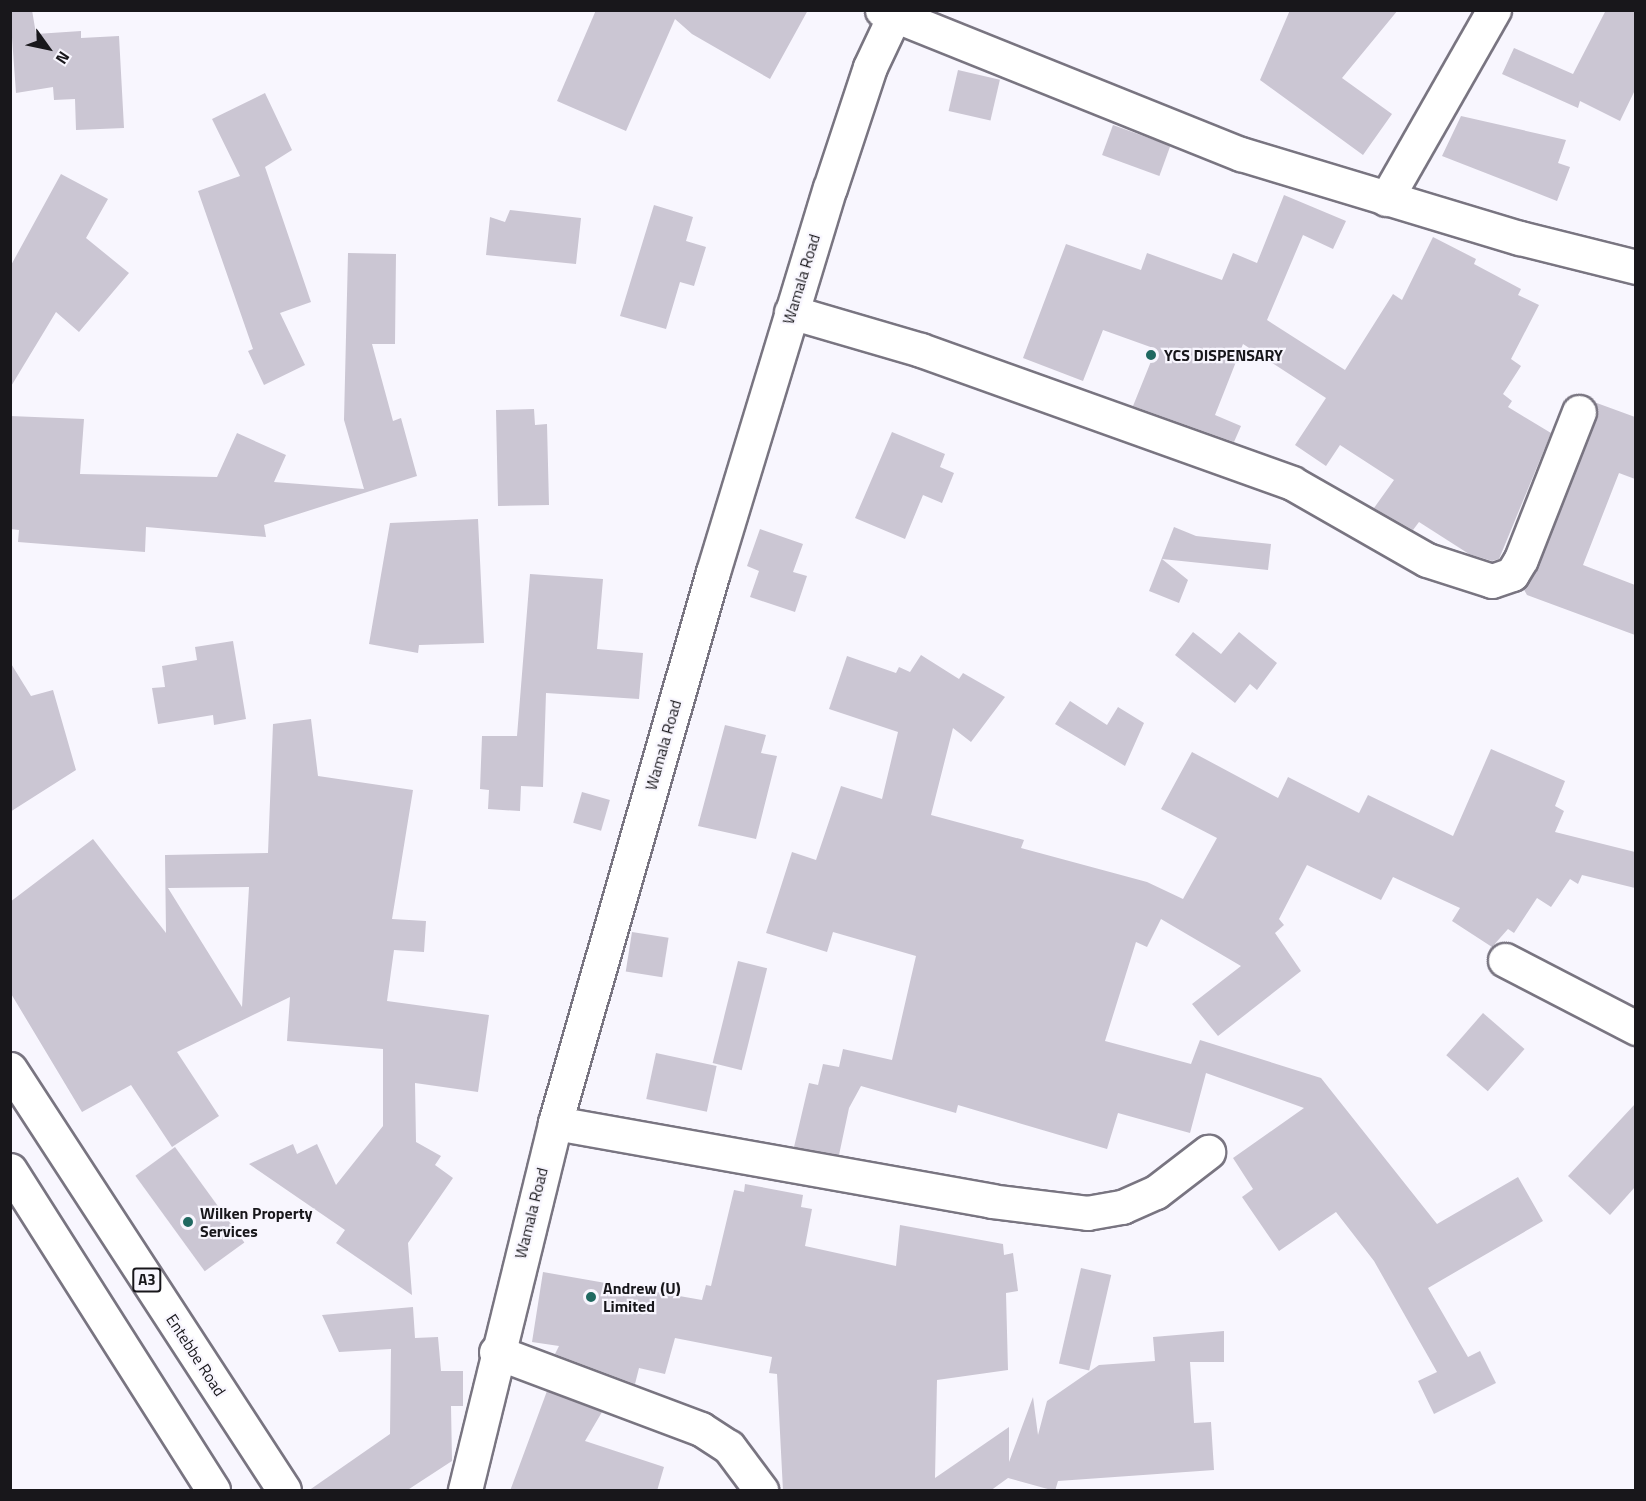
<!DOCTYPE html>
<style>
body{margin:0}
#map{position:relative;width:1646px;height:1501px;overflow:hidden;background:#f8f6fe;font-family:"Titillium Web",sans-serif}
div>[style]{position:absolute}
.building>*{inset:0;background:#cbc6d3;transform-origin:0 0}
.roads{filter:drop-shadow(2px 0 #797581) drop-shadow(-2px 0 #797581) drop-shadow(0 2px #797581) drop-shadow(0 -2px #797581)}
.minor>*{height:33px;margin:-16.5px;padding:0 16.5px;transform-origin:16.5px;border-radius:16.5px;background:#fff}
.major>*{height:33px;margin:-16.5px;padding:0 16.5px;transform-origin:16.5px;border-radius:16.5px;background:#fff}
.dots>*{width:16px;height:16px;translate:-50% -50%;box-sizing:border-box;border:3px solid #f8f6fe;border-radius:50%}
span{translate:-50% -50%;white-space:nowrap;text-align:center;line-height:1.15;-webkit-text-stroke:4.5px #f8f6fe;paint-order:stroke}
.shield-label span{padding:2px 4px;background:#f8f6fe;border:2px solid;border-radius:4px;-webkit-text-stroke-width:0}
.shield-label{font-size:15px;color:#18171b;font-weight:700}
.street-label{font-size:16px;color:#18171b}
.poi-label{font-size:16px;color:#18171b;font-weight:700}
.left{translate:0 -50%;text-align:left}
.frame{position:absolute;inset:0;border:12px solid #18171b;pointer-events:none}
.north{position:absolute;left:18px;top:18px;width:60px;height:60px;-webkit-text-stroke:4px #f8f6fe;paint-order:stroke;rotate:123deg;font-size:16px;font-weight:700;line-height:24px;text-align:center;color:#18171b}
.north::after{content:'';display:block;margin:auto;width:21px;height:27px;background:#18171b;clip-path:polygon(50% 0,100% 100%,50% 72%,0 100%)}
</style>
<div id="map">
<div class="building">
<i style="clip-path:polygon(10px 10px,32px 10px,36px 34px,81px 31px,81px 38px,119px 36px,124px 128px,76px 130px,75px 99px,54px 100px,53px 87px,16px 93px)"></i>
<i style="clip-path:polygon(596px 10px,808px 10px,770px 79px,692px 34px,675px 19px,626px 131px,557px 101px)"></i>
<i style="clip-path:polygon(1290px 10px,1398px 10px,1342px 78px,1392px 114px,1363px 155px,1260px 80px)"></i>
<i style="clip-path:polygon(1606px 10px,1635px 10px,1635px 90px,1620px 121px,1580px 101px,1578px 108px,1502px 74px,1514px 48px,1573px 74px)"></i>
<i style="left:958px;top:70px;width:43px;height:42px;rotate:13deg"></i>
<i style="clip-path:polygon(265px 93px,292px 150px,265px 167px,311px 302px,280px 313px,305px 365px,264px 385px,248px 351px,253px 349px,198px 191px,240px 176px,212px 119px)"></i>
<i style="clip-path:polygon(1461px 116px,1566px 140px,1558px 163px,1570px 167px,1557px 201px,1442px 156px)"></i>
<i style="left:1113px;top:125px;width:61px;height:32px;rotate:20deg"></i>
<i style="clip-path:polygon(61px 174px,108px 199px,86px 238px,129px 273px,79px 332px,56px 312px,10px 388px,10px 267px)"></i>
<i style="clip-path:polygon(1284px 195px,1346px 221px,1333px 249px,1303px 235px,1267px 320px,1345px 370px,1393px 294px,1402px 300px,1433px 237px,1476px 259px,1474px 264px,1521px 289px,1518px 295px,1539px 305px,1511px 359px,1521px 366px,1503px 394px,1512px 401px,1508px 407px,1551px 433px,1499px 559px,1492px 561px,1469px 554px,1419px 522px,1413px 530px,1374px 508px,1394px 480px,1340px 445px,1326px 466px,1295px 445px,1326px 398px,1243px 344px,1215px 415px,1241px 426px,1234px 442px,1133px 406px,1156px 349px,1103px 330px,1083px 381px,1023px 358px,1066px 244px,1141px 270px,1147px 253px,1222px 280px,1233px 253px,1257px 263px)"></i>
<i style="clip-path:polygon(654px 205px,693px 217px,686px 241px,706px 247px,694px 286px,680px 282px,666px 329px,620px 316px)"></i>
<i style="clip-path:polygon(510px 210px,581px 218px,576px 264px,486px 255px,490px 217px,505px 222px)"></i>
<i style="clip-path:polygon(348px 253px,396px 254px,395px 344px,372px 344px,393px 421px,401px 418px,417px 476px,264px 525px,266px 537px,146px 527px,145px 552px,18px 542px,19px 530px,10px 529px,10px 416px,84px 419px,80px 474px,217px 477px,237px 433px,286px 455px,274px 482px,364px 489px,344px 420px)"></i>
<i style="clip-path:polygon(1594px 402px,1635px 417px,1635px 479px,1619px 473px,1583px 565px,1635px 585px,1635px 635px,1527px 595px,1523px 588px,1538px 566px,1596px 419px)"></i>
<i style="clip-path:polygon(534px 409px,535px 425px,547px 424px,549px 505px,498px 506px,496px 410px)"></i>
<i style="clip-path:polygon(892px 432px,945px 454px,940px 467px,954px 473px,942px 503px,923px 495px,905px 539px,855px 518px)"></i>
<i style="clip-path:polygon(478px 519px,484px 643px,419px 645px,418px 653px,369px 644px,390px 523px)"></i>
<i style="clip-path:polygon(1174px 527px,1196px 536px,1271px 544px,1268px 570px,1162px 559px,1188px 580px,1179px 603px,1149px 591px)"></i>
<i style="clip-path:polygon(760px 529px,803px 544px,793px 572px,807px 576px,795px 612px,750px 597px,759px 571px,747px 566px)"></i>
<i style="clip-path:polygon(530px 574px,603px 579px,597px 649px,643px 653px,639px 699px,546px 693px,543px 787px,521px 786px,520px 811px,488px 809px,489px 790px,480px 789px,482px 736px,517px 736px)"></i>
<i style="clip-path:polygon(1193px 632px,1221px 654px,1239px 632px,1277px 663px,1257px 690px,1250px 684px,1235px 703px,1175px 655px)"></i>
<i style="clip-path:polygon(233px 641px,246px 719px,214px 725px,213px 715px,158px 724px,152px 688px,165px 687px,162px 666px,197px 660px,195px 647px)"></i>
<i style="clip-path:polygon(921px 655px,959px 679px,963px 673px,1005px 697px,971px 742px,953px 728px,931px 815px,1024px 840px,1021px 848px,1147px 882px,1183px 899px,1217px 838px,1161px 809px,1192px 752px,1278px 798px,1288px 777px,1359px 813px,1368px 795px,1453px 836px,1491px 749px,1565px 781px,1555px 806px,1564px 811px,1555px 832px,1635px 852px,1635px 888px,1582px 875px,1578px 884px,1570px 879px,1551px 907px,1537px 898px,1514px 933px,1508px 929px,1492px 947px,1452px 921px,1460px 908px,1393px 877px,1381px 900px,1307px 865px,1279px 919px,1284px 925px,1275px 933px,1301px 971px,1218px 1036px,1192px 1004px,1241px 966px,1161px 919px,1147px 947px,1136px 942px,1105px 1041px,1191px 1064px,1200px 1040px,1321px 1078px,1437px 1224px,1518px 1177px,1543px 1221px,1428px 1288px,1468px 1357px,1480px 1351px,1496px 1383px,1434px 1414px,1418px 1381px,1437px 1372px,1374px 1261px,1336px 1212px,1279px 1251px,1242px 1197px,1253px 1189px,1233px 1158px,1304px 1108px,1206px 1073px,1190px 1133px,1118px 1113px,1107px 1149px,958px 1105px,956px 1113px,861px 1086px,849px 1108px,839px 1155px,794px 1147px,809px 1083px,818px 1085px,823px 1064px,839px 1067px,843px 1049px,892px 1060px,916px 956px,833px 932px,827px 952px,766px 933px,792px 852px,816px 860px,841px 786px,882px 799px,898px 732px,829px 709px,847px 656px,896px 673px,899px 667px,910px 672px)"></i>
<i style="clip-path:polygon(10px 662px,31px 696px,53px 690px,76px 770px,10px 812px)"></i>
<i style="clip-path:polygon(1070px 701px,1107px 725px,1118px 707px,1144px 723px,1125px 766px,1055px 724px)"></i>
<i style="clip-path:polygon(evenodd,311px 719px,318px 776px,413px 790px,392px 919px,426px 921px,424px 952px,394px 950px,387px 1001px,489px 1015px,478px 1092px,415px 1083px,416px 1142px,441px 1156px,435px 1165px,453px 1178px,408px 1243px,412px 1295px,336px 1243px,345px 1230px,249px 1164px,293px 1144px,297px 1154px,317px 1144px,336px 1185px,383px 1126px,383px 1049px,287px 1041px,290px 997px,177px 1052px,219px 1116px,172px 1147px,131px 1085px,82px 1112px,10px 992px,10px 902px,93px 839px,166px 933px,165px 855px,268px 853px,273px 724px,311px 719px,249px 887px,242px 1007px,168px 888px,249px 887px)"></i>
<i style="clip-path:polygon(725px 725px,766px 735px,761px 753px,777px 756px,756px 839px,698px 826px)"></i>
<i style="left:582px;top:792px;width:29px;height:32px;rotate:16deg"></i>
<i style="left:632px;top:932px;width:37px;height:40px;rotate:9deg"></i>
<i style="left:738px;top:961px;width:30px;height:105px;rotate:14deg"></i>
<i style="left:1483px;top:1013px;width:55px;height:56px;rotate:41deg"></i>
<i style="left:656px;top:1053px;width:62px;height:47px;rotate:12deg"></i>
<i style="clip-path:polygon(1635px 1104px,1635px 1187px,1610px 1215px,1568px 1176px)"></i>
<i style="left:175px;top:1147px;width:118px;height:49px;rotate:54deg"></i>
<i style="clip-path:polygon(745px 1184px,803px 1195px,801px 1207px,812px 1209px,805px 1246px,896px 1266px,900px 1225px,1003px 1244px,1004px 1255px,1013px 1253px,1018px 1291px,1006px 1293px,1008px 1370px,937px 1380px,935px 1478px,1009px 1427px,1009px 1462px,1033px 1397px,1038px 1435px,1047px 1401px,1099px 1365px,1155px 1361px,1153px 1337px,1224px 1331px,1224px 1362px,1190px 1362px,1194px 1423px,1211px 1422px,1214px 1470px,1058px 1481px,1055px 1491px,1008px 1478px,990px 1491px,783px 1491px,777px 1374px,769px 1373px,772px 1357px,675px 1338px,665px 1374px,639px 1368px,635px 1384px,555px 1354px,559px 1346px,532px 1342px,543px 1272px,702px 1300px,706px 1285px,711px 1286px,734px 1190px,744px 1192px)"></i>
<i style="left:1081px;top:1268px;width:31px;height:98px;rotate:13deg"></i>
<i style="clip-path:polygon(413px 1307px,415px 1338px,438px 1337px,441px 1371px,463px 1371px,463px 1406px,451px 1406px,452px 1461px,406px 1491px,308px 1491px,390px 1434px,391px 1349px,339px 1352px,322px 1315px)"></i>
<i style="clip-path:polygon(547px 1391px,602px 1412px,585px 1441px,664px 1467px,657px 1491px,510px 1491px)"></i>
</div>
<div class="roads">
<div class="minor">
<i style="left:882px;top:10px;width:387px;rotate:21.9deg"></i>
<i style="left:1241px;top:154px;width:291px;rotate:16.8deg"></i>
<i style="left:1520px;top:238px;width:120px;rotate:14deg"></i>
<i style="left:1386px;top:199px;width:218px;rotate:-60.3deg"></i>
<i style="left:791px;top:312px;width:135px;rotate:16.3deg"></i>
<i style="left:921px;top:350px;width:394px;rotate:19.7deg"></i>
<i style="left:1292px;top:483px;width:155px;rotate:29.7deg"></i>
<i style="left:1427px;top:560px;width:68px;rotate:17.9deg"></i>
<i style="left:1492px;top:581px;width:21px;rotate:-19deg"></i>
<i style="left:1512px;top:574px;width:17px;rotate:-59deg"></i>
<i style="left:1521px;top:559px;width:158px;rotate:-68.5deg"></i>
<i style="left:1505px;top:960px;width:148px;rotate:27.4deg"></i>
<i style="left:555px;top:1123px;width:443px;rotate:10.1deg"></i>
<i style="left:991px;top:1201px;width:97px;rotate:7.1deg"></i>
<i style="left:1087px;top:1213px;width:36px;rotate:-10deg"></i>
<i style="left:1122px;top:1207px;width:37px;rotate:-24deg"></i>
<i style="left:1156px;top:1192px;width:66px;rotate:-37.6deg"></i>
<i style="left:496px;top:1352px;width:219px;rotate:20.6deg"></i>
<i style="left:701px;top:1429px;width:33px;rotate:33deg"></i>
<i style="left:729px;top:1447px;width:54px;rotate:53.3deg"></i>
<i style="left:465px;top:1490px;width:378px;rotate:-76.2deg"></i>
<i style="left:555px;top:1123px;width:573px;rotate:-74deg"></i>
<i style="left:713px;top:572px;width:401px;rotate:-73.1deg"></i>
<i style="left:830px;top:188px;width:127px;rotate:-71.7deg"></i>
<i style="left:870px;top:67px;width:63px;rotate:-64.7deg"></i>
</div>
<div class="major">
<i style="left:10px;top:1069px;width:502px;rotate:56.94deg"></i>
<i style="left:10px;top:1170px;width:379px;rotate:57.6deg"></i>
</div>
</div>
<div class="dots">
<i style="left:1151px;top:355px;background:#206961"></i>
<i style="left:188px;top:1222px;background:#206961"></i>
<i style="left:591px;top:1297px;background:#206961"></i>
</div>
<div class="shield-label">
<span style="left:147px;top:1280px">A3</span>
</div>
<div class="street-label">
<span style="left:801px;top:279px;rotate:-73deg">Wamala Road</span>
<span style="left:663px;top:745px;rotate:-74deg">Wamala Road</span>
<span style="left:531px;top:1213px;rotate:-76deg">Wamala Road</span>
<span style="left:196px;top:1355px;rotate:57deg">Entebbe Road</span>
</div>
<div class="poi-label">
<span class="left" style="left:1164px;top:355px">YCS DISPENSARY</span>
<span class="left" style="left:200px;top:1222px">Wilken Property<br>Services</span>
<span class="left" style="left:603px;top:1297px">Andrew (U)<br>Limited</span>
</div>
<div class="frame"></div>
<div class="north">N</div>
</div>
